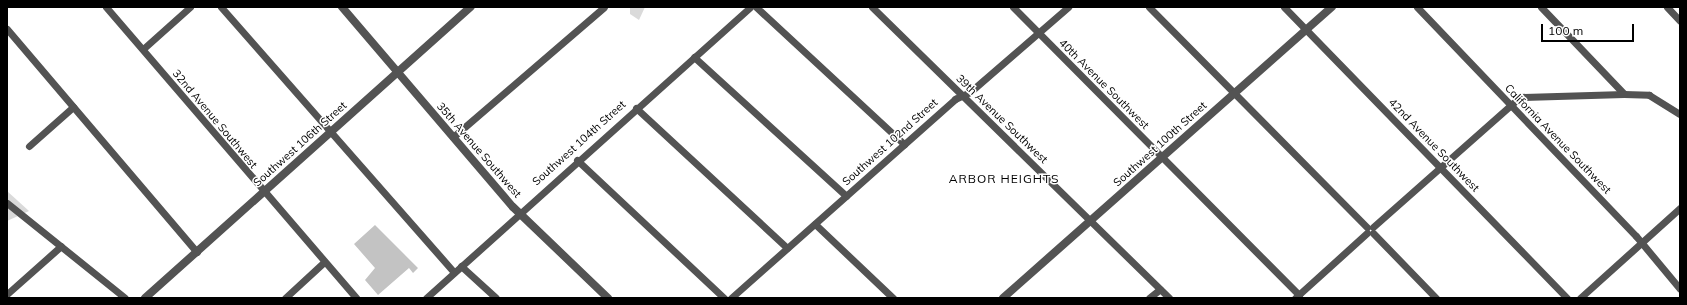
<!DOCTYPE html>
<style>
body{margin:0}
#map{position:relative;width:1687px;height:305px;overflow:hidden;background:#fff;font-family:Mulish,sans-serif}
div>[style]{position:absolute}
.green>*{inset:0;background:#dadada}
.building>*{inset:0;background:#c3c3c3}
.minor>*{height:7px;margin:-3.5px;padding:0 3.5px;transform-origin:3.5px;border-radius:3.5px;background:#535353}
.tertiary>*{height:8px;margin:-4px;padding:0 4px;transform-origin:4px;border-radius:4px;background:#535353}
span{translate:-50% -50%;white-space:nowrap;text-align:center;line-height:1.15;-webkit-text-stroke:3px #fff;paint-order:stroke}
.street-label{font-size:11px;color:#000}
.neighbourhood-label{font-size:12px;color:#000;letter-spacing:1px}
.frame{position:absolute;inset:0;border:8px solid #000;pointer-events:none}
.scale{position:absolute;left:1541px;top:24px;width:93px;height:18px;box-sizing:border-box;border:2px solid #000;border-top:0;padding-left:5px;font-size:12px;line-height:14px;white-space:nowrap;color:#000;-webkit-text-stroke:3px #fff;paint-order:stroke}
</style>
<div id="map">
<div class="green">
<i style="clip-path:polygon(630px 7px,645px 7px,639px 20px,630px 14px)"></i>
<i style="clip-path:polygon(7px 191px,29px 211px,7px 221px)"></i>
</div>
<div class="building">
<i style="clip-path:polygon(375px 225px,418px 268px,413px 273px,409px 268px,378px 295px,365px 280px,375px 268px,354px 244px)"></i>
</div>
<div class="minor">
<i style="left:106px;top:7px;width:384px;rotate:49.3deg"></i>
<i style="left:221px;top:7px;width:353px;rotate:48.7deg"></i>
<i style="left:756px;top:7px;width:202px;rotate:42.8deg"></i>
<i style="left:872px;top:7px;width:416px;rotate:44.4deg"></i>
<i style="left:1013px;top:7px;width:406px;rotate:45.2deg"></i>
<i style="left:1149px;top:7px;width:310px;rotate:45.3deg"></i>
<i style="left:1284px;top:7px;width:406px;rotate:45.8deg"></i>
<i style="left:1417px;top:7px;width:317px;rotate:46.3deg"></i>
<i style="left:1636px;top:236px;width:69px;rotate:50.3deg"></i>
<i style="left:1541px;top:7px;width:120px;rotate:46.3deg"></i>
<i style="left:1624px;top:94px;width:25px;rotate:2deg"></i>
<i style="left:1649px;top:95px;width:36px;rotate:32deg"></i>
<i style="left:1667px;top:7px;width:19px;rotate:47deg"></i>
<i style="left:7px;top:29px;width:293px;rotate:49.6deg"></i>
<i style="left:143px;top:49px;width:63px;rotate:-41.8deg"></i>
<i style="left:694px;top:57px;width:206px;rotate:42.4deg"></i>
<i style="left:636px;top:108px;width:206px;rotate:42.8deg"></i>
<i style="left:453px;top:137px;width:199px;rotate:-40.7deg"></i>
<i style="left:29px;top:146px;width:59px;rotate:-41.6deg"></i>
<i style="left:577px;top:160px;width:202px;rotate:43.2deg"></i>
<i style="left:7px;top:203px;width:151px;rotate:38.8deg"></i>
<i style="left:815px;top:224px;width:108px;rotate:43.5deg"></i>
<i style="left:1373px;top:227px;width:196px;rotate:-41.5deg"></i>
<i style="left:1520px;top:97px;width:104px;rotate:-1.7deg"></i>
<i style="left:1373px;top:233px;width:91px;rotate:45.9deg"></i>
<i style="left:461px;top:266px;width:47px;rotate:42.4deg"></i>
<i style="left:7px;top:294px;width:72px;rotate:-41.6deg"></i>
<i style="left:285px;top:298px;width:53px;rotate:-42.7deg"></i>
<i style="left:426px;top:298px;width:435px;rotate:-41.9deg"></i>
<i style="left:731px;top:298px;width:300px;rotate:-41.6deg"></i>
<i style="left:955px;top:99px;width:17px;rotate:-25deg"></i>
<i style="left:970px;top:92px;width:130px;rotate:-40.9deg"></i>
<i style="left:1149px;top:298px;width:14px;rotate:-39deg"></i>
<i style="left:1295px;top:298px;width:97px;rotate:-42.1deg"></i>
<i style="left:1580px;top:298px;width:135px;rotate:-42deg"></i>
</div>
<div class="tertiary">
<i style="left:342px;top:7px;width:263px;rotate:49.5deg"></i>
<i style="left:513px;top:207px;width:132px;rotate:43.8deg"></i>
<i style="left:145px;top:298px;width:437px;rotate:-41.8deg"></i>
<i style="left:1003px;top:298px;width:439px;rotate:-41.5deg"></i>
</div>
<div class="street-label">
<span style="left:1104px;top:84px;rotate:45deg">40th Avenue Southwest</span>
<span style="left:215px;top:119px;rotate:50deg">32nd Avenue Southwest</span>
<span style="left:1002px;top:119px;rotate:44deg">39th Avenue Southwest</span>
<span style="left:1558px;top:139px;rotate:46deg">California Avenue Southwest</span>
<span style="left:890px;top:142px;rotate:-42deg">Southwest 102nd Street</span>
<span style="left:579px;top:143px;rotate:-42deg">Southwest 104th Street</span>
<span style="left:300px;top:144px;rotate:-42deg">Southwest 106th Street</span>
<span style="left:1160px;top:144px;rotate:-42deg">Southwest 100th Street</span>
<span style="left:1434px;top:145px;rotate:46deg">42nd Avenue Southwest</span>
<span style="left:479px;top:150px;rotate:49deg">35th Avenue Southwest</span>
</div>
<div class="neighbourhood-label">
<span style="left:1004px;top:179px">ARBOR HEIGHTS</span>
</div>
<div class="frame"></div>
<div class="scale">100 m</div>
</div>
